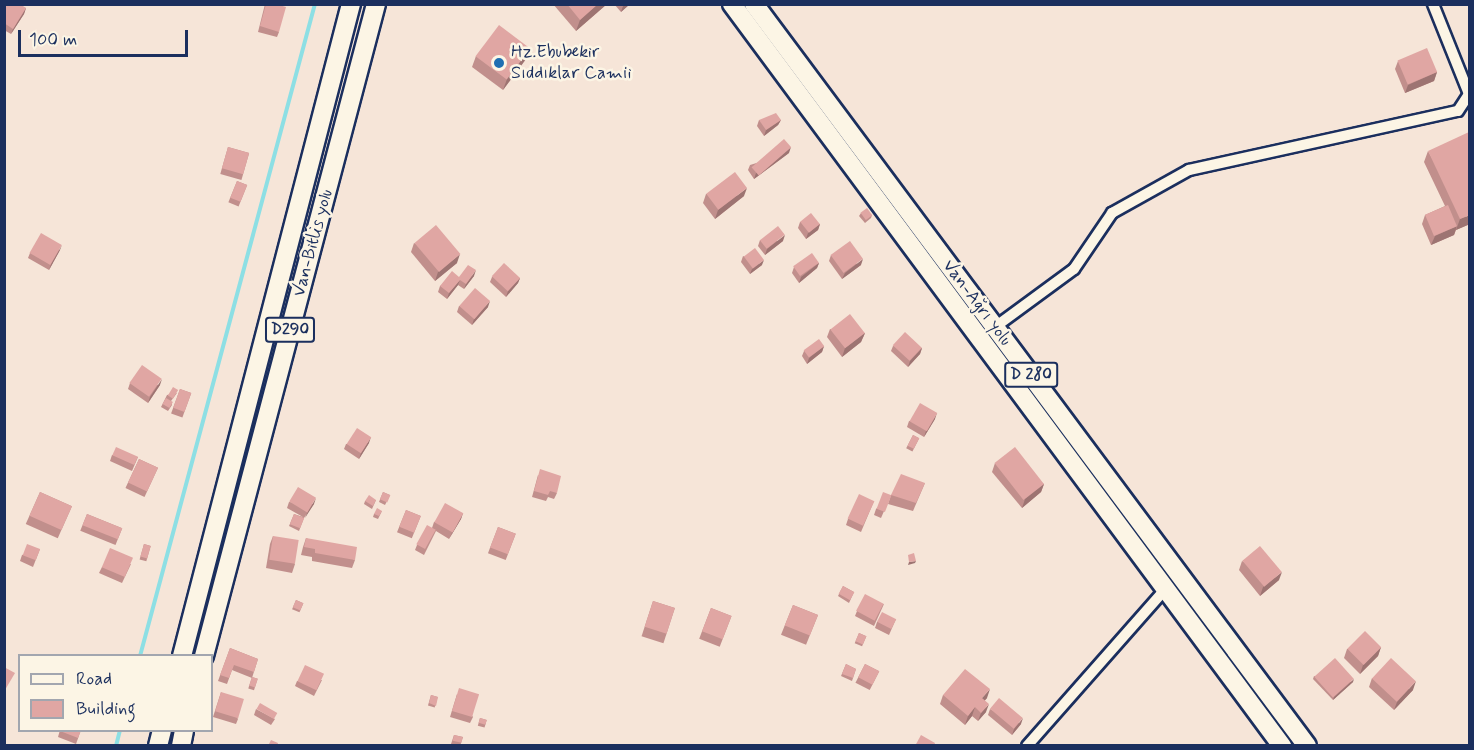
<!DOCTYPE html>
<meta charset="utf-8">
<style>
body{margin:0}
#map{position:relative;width:1474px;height:750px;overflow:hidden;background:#f6e5d8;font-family:Mynerve,sans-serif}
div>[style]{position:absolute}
.stream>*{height:4px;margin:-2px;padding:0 2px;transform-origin:2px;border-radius:2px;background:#8ddfe4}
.roads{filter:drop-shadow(2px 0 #1b2f5e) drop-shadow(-2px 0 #1b2f5e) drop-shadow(0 2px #1b2f5e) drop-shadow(0 -2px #1b2f5e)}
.street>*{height:10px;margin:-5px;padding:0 5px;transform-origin:5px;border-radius:5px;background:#fcf5e5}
.highway>*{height:18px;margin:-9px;padding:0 9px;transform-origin:9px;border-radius:9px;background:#fcf5e5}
.wall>*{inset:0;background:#c18f8c;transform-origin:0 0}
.shaded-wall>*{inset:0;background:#9d7472}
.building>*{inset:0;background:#e0a6a3;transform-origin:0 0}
.dots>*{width:16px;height:16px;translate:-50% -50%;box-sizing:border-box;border:3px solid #fcf5e5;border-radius:50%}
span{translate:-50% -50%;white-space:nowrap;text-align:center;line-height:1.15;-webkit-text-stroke:5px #fcf5e5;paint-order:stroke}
.shield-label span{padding:2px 4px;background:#fcf5e5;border:2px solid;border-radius:4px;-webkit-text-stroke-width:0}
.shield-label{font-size:16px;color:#1b2f5e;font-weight:700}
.poi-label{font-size:18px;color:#1b2f5e}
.left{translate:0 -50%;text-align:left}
.street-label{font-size:18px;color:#1b2f5e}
.frame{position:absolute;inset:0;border:6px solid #1b2f5e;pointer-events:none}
.legend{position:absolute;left:18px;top:654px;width:195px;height:78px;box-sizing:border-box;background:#fcf5e5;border:2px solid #a2a6af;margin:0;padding:8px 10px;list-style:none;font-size:18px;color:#1b2f5e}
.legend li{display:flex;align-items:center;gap:12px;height:30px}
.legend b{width:30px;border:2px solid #a2a6af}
.scale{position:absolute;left:18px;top:30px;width:170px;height:27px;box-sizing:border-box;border:3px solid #1b2f5e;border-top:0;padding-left:8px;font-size:18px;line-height:21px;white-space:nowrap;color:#1b2f5e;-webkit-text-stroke:4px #fcf5e5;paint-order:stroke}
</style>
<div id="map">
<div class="stream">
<i style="left:140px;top:656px;width:675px;rotate:-74.98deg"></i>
<i style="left:116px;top:746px;width:16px;rotate:-76deg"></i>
</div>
<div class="roads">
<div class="street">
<i style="left:995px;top:327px;width:98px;rotate:-36.3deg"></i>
<i style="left:1074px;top:269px;width:68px;rotate:-55.8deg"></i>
<i style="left:1112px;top:213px;width:88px;rotate:-29.2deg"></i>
<i style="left:1189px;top:170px;width:275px;rotate:-12.4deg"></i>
<i style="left:1458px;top:111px;width:20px;rotate:-57deg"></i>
<i style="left:1469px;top:94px;width:97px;rotate:-111.8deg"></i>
<i style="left:1027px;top:746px;width:212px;rotate:-48.6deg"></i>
</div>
<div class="highway">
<i style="left:732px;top:4px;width:924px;rotate:53.45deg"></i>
<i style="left:754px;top:4px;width:925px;rotate:53.3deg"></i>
<i style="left:182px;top:656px;width:674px;rotate:-75.47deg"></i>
<i style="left:204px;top:656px;width:674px;rotate:-75.22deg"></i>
<i style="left:158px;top:746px;width:16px;rotate:-76deg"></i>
<i style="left:181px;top:746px;width:16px;rotate:-79deg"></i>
</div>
</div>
<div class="wall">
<i style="clip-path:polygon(4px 4px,26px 8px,24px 14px,11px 34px,4px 30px)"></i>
<i style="clip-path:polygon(265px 4px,279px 32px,277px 37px,258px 32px)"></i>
<i style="clip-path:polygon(553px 4px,607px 4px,576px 31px)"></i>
<i style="clip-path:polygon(614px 4px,630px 4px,621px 12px)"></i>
<i style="clip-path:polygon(530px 48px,526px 59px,503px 90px,472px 67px,476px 56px)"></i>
<i style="clip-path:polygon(1398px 61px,1437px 72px,1434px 81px,1405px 93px,1395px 69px)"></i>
<i style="clip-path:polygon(759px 120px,781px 120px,778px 125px,764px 136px,757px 126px)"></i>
<i style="left:228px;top:147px;width:22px;height:28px;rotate:16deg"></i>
<i style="clip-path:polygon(1428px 151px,1470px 224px,1456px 230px,1454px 235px,1431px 245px,1422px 224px,1425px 215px,1445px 206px,1424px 162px)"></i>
<i style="clip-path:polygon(789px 153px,754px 179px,748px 170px,750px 165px)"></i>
<i style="left:237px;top:181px;width:11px;height:23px;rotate:22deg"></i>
<i style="clip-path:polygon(706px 194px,744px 196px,715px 219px,703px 203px)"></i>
<i style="clip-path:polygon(861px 213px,872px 215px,871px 218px,865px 223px,859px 216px)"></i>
<i style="clip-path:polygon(800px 222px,820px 224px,818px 230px,806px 239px,798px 228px)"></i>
<i style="clip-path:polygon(760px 240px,783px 241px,765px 255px,758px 246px)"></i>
<i style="clip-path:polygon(414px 243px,457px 263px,435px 281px,411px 252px)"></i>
<i style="clip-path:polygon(60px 250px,49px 270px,28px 258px,30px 253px)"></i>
<i style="clip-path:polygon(831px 255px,861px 265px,842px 279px,829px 261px)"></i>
<i style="clip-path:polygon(743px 256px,762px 265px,750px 274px,741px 262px)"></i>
<i style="clip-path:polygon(819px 263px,817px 268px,799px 283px,792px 273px,794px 267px)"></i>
<i style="clip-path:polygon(474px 276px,464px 289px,458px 285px,447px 299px,438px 292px,440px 286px,459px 277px)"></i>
<i style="clip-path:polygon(492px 277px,520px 278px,518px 283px,506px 297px,490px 282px)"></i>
<i style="clip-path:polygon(459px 306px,488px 307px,472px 325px,457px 312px)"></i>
<i style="clip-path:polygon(830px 329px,865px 333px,861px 342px,842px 357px,827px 337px)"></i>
<i style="clip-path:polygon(824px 346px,822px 352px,807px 364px,802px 356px,804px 351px)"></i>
<i style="clip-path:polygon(893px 346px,922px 348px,920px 354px,908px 367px,891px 351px)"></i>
<i style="clip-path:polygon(130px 383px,160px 385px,148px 403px,128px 389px)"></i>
<i style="left:180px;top:389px;width:12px;height:26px;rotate:20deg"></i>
<i style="clip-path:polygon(177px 393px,171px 401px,172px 405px,168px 411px,161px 407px,167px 395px)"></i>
<i style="clip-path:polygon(935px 419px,924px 437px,907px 427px,909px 421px)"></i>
<i style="left:913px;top:435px;width:7px;height:15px;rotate:27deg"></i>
<i style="clip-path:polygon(369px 443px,359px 459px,344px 449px,346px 444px)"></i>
<i style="clip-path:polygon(112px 455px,138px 457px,132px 471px,110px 461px)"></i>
<i style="left:139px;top:459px;width:21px;height:32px;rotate:25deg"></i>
<i style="clip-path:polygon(995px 463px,1044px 484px,1041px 492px,1022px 508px,992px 472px)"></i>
<i style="clip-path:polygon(538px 475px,557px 493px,554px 499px,548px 497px,546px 501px,532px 497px)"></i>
<i style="clip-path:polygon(925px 483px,913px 511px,888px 504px,891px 495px)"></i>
<i style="left:40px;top:492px;width:35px;height:35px;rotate:24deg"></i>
<i style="clip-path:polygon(383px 492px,390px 495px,385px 505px,379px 502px)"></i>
<i style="clip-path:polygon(891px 495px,881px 518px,874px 515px,876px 509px)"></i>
<i style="clip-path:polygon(376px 500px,372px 509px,364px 504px,365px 501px)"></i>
<i style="clip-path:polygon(874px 501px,861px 532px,846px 525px,848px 519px)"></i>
<i style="clip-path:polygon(289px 502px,314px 504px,304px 518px,299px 531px,289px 526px,294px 514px,303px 517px,287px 508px)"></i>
<i style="left:406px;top:510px;width:16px;height:24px;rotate:22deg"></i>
<i style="clip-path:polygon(382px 511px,378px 519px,373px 517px,374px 514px)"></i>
<i style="clip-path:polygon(463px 513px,461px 519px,449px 539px,436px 531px,424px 555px,415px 550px,417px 545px,432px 528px,434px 522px)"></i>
<i style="left:87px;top:514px;width:38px;height:18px;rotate:22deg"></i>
<i style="left:498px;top:527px;width:19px;height:28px;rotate:21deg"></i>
<i style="clip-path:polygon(273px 536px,295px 564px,292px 573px,266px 568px,270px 544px)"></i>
<i style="clip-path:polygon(306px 538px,355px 560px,352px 568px,312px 561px,312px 557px,301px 555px,303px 547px)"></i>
<i style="left:144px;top:544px;width:7px;height:16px;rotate:16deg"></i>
<i style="clip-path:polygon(40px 549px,33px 567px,20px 561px,22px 555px)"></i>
<i style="clip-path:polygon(1242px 561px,1279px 580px,1260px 596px,1239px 570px)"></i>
<i style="clip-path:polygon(131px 564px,122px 583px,99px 573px,102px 567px)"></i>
<i style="clip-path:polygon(843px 586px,854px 592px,849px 603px,838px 596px)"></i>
<i style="left:296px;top:600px;width:8px;height:10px;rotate:23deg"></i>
<i style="left:653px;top:601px;width:23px;height:37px;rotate:18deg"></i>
<i style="clip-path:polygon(884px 604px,874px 626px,855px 616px,857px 611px)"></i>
<i style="left:793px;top:605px;width:27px;height:32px;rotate:22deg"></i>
<i style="left:711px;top:608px;width:22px;height:33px;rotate:21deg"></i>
<i style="clip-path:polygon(896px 619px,889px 635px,875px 628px,877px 622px)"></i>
<i style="left:859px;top:633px;width:8px;height:11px;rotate:23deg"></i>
<i style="clip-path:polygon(1381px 647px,1378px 656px,1360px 674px,1344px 658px,1347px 649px)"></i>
<i style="clip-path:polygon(230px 648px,258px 659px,252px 678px,232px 670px,227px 684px,218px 681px)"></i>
<i style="clip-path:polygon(846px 664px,856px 669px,852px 681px,841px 676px)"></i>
<i style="left:865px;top:664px;width:16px;height:21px;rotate:27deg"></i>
<i style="clip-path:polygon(1314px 676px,1353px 682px,1333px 700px,1313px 679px)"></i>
<i style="left:252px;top:677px;width:6px;height:12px;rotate:18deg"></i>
<i style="clip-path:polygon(1372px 678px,1413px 690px,1394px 710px,1369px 687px)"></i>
<i style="clip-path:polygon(322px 680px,314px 696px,295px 686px,297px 681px)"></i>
<i style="clip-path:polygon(221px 692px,238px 719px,236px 724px,213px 717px)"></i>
<i style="clip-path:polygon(457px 694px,473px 717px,470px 723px,450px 717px)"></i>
<i style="left:431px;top:695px;width:7px;height:11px;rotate:16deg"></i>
<i style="clip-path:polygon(943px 695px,987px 698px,985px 700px,986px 712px,978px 721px,972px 716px,965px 725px,940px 704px)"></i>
<i style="clip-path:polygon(256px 709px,275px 719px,271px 725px,254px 715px)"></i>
<i style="clip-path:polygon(990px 709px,1021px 724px,1012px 735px,988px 715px)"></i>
<i style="left:480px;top:718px;width:7px;height:8px;rotate:16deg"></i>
<i style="clip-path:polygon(60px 730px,81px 730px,76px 744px,58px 737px)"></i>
<i style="clip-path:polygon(454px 735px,463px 737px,460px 746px,451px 744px)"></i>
</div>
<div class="shaded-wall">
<i style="clip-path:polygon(598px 4px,607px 4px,576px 31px,580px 20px)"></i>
<i style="clip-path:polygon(625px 4px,630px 4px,621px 12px,623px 6px)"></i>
<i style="clip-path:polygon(26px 8px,24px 14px,11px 34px,13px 29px)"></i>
<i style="clip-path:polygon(530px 48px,526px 59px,503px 90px,507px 79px)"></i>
<i style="clip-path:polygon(1437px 72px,1434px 81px,1405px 93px,1408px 85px)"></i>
<i style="clip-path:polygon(781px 120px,778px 125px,764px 136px,766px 130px)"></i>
<i style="clip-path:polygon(791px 147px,789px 153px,754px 179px,756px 173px)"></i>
<i style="clip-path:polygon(747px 188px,744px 196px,715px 219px,718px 210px)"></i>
<i style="clip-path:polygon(1470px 215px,1470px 224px,1456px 230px,1460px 219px)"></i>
<i style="clip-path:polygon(820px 224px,818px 230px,806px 239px,808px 233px)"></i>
<i style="clip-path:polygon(1457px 226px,1454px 235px,1431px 245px,1435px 236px)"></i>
<i style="clip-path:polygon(785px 235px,783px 241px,765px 255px,767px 249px)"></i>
<i style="clip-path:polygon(62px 245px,60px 250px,49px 270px,51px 264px)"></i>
<i style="clip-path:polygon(460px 254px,457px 263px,435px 281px,438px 272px)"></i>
<i style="clip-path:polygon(863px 259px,861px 265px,842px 279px,845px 273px)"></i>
<i style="clip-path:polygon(764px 260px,762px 265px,750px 274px,752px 269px)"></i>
<i style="clip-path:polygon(819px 263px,817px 268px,799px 283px,801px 277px)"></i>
<i style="clip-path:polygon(476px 270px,474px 276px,464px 289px,466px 284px)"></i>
<i style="clip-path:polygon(520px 278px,518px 283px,506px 297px,508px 291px)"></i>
<i style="clip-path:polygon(460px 280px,458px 285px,447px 299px,449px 293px)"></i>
<i style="clip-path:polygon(490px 301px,488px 307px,472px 325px,474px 319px)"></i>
<i style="clip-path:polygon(865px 333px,861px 342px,842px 357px,845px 348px)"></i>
<i style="clip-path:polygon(824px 346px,822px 352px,807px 364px,809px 358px)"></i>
<i style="clip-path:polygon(922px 348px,920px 354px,908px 367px,910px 361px)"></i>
<i style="clip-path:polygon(162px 379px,160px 385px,148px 403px,150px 397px)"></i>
<i style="clip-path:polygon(937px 413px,935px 419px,924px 437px,926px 431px)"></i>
<i style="clip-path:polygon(371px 437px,369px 443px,359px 459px,361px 453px)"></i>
<i style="clip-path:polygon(1044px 484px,1041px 492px,1022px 508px,1025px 499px)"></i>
<i style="clip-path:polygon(316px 498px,314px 504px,305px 518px,307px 513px)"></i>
<i style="clip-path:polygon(463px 513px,461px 519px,449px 539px,452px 533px)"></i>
<i style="clip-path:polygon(916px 561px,915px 563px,908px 565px,909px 562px)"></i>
<i style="clip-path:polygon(1282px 572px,1279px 580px,1260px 596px,1263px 587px)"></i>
<i style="clip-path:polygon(1381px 647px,1378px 656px,1360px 674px,1363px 665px)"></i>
<i style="clip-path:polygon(1354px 679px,1353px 682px,1333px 700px,1334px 697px)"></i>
<i style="clip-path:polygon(1416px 681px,1413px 690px,1394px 710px,1397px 702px)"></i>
<i style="clip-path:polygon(990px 689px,987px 698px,979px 707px,982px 698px)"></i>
<i style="clip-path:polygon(989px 704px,986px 712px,978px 721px,981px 713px)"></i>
<i style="clip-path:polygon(975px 707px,972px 716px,965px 725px,968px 716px)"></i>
<i style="clip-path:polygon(1023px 718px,1021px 724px,1012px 735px,1014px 729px)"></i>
</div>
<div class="building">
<i style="clip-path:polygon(4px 4px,20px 4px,26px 8px,13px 29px,4px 23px)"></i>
<i style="clip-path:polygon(266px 4px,276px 4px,286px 7px,279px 32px,260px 26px)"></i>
<i style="clip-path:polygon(567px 4px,598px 4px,580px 20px)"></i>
<i style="left:499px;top:25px;width:39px;height:39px;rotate:37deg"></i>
<i style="left:1427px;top:48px;width:26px;height:32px;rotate:67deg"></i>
<i style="clip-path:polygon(776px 113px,781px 120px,766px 130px,759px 120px)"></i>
<i style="clip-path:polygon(1469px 132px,1470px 215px,1460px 219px,1428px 151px)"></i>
<i style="left:784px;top:139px;width:11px;height:43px;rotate:49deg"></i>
<i style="left:228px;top:147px;width:22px;height:22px;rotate:16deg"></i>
<i style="left:735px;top:172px;width:20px;height:36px;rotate:53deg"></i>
<i style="left:237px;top:181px;width:11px;height:18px;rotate:22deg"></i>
<i style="left:1448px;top:205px;width:23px;height:25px;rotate:67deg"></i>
<i style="left:867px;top:208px;width:9px;height:8px;rotate:54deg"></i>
<i style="left:811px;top:213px;width:14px;height:14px;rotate:51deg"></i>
<i style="left:436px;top:225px;width:38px;height:28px;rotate:50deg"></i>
<i style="left:778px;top:226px;width:11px;height:23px;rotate:52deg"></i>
<i style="left:41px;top:233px;width:24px;height:23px;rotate:30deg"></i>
<i style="left:850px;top:241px;width:22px;height:24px;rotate:54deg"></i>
<i style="left:755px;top:248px;width:15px;height:14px;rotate:53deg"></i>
<i style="left:812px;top:253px;width:12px;height:23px;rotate:55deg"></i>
<i style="left:504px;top:263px;width:22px;height:18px;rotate:43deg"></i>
<i style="clip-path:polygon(468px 265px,476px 270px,466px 284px,460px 280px,449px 293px,440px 286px,452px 271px,459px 277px)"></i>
<i style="left:475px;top:288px;width:20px;height:24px;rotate:41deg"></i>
<i style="left:850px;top:314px;width:24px;height:25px;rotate:52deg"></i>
<i style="left:905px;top:332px;width:23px;height:18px;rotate:43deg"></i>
<i style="left:819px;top:339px;width:9px;height:19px;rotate:54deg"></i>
<i style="left:142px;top:365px;width:24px;height:22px;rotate:35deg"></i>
<i style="left:173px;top:387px;width:6px;height:10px;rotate:31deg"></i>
<i style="left:180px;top:389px;width:12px;height:20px;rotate:20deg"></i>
<i style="left:166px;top:398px;width:8px;height:7px;rotate:30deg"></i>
<i style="left:920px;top:403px;width:20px;height:21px;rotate:30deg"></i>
<i style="left:357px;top:428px;width:17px;height:19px;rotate:33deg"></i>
<i style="left:913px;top:435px;width:7px;height:12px;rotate:27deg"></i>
<i style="left:116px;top:447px;width:24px;height:9px;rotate:24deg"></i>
<i style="left:1015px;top:447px;width:47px;height:26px;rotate:52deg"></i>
<i style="left:139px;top:459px;width:21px;height:26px;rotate:25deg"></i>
<i style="clip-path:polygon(540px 469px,561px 476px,557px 493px,550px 491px,548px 495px,534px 491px)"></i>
<i style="clip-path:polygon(901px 474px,925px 483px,916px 503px,891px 495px)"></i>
<i style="left:298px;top:487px;width:21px;height:17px;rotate:31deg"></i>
<i style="left:40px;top:492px;width:35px;height:26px;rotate:24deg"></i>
<i style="left:383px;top:492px;width:8px;height:8px;rotate:23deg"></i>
<i style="left:883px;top:492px;width:9px;height:18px;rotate:21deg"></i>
<i style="left:859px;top:494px;width:17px;height:27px;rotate:25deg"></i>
<i style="clip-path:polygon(369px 495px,376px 500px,373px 506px,365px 501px)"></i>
<i style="left:445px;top:503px;width:21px;height:22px;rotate:29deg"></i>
<i style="clip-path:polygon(377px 508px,382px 511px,379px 516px,374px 514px)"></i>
<i style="left:406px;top:510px;width:16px;height:18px;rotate:22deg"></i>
<i style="left:87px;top:514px;width:38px;height:12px;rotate:22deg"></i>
<i style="left:294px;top:514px;width:11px;height:11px;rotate:22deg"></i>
<i style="left:427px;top:525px;width:10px;height:22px;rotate:29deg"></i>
<i style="left:498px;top:527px;width:19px;height:22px;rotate:21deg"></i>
<i style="left:273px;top:536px;width:26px;height:24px;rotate:9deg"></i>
<i style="clip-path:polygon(306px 538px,357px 547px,355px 560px,315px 553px,315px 549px,304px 547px)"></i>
<i style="left:27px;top:544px;width:14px;height:12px;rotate:21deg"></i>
<i style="left:144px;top:544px;width:7px;height:13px;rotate:16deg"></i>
<i style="left:1260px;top:546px;width:34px;height:23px;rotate:50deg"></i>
<i style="left:110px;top:548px;width:25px;height:21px;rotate:23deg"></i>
<i style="clip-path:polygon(914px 553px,916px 561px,909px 562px,908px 555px)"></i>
<i style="left:843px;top:586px;width:13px;height:9px;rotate:29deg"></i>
<i style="left:865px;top:594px;width:21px;height:19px;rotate:28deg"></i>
<i style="left:296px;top:600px;width:8px;height:8px;rotate:23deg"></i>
<i style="left:653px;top:601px;width:23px;height:27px;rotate:18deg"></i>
<i style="left:793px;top:605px;width:27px;height:22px;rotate:22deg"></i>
<i style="left:711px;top:608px;width:22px;height:25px;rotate:21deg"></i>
<i style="left:882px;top:612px;width:16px;height:11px;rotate:27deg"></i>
<i style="left:1365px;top:631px;width:23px;height:25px;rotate:45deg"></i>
<i style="left:859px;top:633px;width:8px;height:9px;rotate:23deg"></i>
<i style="clip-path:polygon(230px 648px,258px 659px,254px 672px,234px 665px,229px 678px,220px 675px)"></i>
<i style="left:1335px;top:658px;width:28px;height:28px;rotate:48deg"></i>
<i style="left:1391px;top:658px;width:34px;height:28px;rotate:43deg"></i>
<i style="clip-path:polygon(846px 664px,856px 669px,853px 678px,842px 674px)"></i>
<i style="left:865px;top:664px;width:16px;height:15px;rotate:27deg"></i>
<i style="left:305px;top:665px;width:21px;height:18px;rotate:25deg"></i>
<i style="clip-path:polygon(4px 667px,15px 673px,5px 690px,4px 689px)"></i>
<i style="clip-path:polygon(965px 669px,990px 689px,982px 698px,989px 704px,981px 713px,975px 707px,968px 716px,943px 695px)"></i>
<i style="left:252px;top:677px;width:6px;height:9px;rotate:18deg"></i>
<i style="left:459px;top:688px;width:21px;height:24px;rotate:17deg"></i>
<i style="left:221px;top:692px;width:24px;height:20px;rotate:17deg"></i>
<i style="clip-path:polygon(431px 695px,438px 697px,436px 706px,429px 703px)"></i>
<i style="left:999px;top:698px;width:31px;height:14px;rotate:40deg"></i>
<i style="left:260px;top:703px;width:20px;height:7px;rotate:30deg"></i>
<i style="left:480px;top:718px;width:7px;height:5px;rotate:16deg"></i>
<i style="clip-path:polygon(60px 730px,81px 730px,78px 738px,60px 731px)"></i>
<i style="left:454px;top:735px;width:9px;height:6px;rotate:13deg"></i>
<i style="clip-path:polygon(921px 735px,935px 743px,934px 746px,915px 746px)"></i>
<i style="clip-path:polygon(271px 740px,278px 743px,277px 746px,268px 746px)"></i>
</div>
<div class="dots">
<i style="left:499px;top:63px;background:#1f6fb2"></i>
</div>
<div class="shield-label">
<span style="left:290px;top:330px">D290</span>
<span style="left:1031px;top:375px">D 280</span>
</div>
<div class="poi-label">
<span class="left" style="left:511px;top:63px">Hz.Ebubekir<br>Sıddıklar Camii</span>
</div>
<div class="street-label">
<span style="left:313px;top:243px;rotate:-75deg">Van-Bitlis yolu</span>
<span style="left:977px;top:303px;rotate:53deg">Van-Ağrı yolu</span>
</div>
<div class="frame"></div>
<ul class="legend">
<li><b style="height:8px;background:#fcf5e5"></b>Road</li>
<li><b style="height:16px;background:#e0a6a3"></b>Building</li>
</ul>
<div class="scale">100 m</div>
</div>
